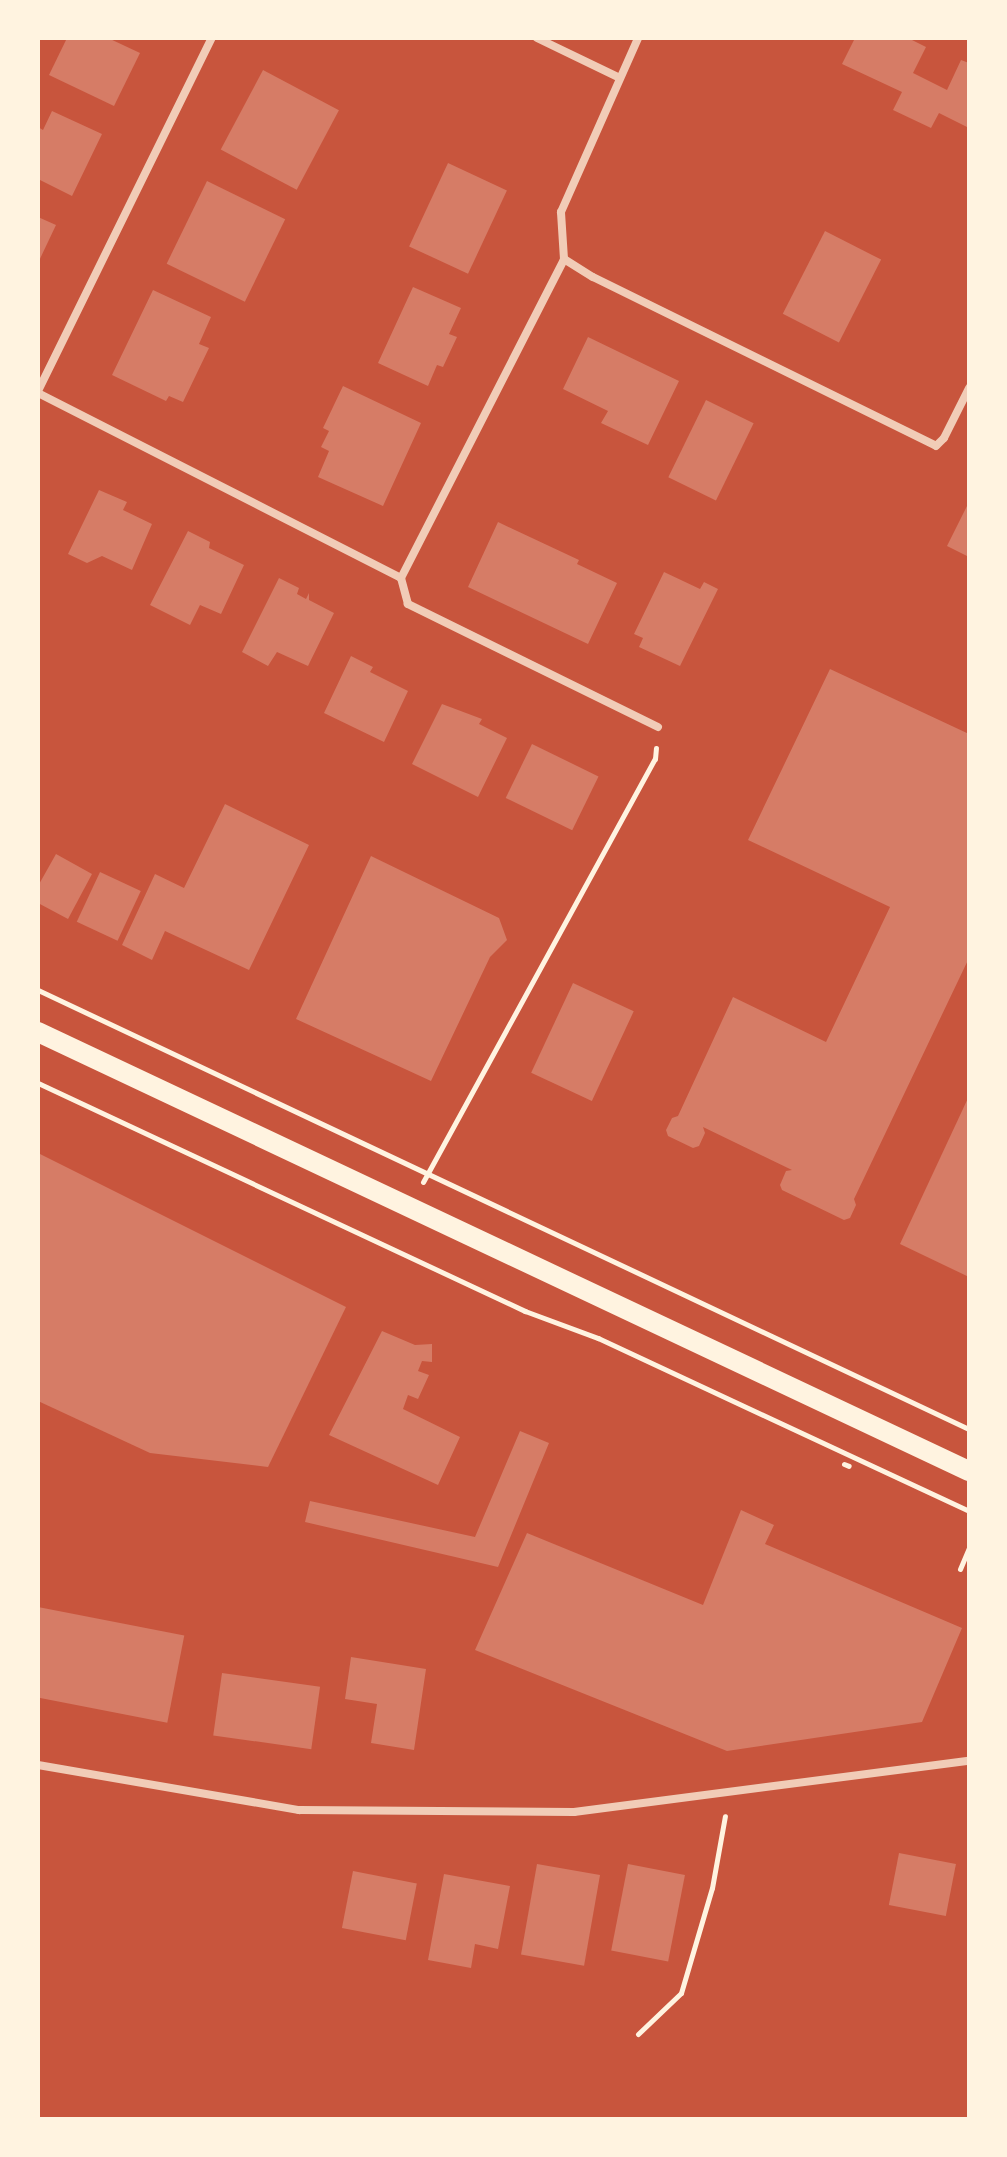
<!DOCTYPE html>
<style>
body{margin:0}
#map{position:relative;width:1007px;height:2157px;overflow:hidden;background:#c8553d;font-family:Ubuntu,sans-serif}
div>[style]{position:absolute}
.building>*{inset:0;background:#d67c66;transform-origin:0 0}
.path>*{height:5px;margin:-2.5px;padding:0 2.5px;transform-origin:2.5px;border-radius:2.5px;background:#fff3e0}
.minor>*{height:8px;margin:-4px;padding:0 4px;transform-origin:4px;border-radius:4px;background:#f1ccb7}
.primary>*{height:20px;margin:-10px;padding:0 10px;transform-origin:10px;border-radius:10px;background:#fff3e0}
span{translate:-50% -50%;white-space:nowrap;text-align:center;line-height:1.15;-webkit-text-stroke:7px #fff3e0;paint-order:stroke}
.frame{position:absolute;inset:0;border:40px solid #fff3e0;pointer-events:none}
</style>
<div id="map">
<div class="building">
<i style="clip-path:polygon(67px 38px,108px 38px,140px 53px,114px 106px,49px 75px)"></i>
<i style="clip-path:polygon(855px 38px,908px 38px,926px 47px,913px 73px,947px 90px,961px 60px,969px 63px,969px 128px,939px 113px,931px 128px,893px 110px,902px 92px,842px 64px)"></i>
<i style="left:263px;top:70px;width:86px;height:90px;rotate:28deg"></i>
<i style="clip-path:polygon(52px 111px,102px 134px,72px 196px,38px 179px,38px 127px,43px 130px)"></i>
<i style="left:448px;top:163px;width:65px;height:92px;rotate:25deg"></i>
<i style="left:207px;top:181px;width:87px;height:92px;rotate:26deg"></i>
<i style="clip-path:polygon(38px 217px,56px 225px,38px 263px)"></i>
<i style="left:825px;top:231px;width:63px;height:93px;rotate:27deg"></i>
<i style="clip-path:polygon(413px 287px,461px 308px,449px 334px,457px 337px,443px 367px,437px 365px,428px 386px,378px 363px)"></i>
<i style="clip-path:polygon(153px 290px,211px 317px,199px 344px,209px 348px,183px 402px,169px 396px,166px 401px,112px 375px)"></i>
<i style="clip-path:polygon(588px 337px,679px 381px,648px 445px,601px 423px,608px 411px,563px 389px)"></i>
<i style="clip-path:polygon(343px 386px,421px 423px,383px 506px,318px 477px,329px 451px,321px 447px,329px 431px,323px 428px)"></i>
<i style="left:706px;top:400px;width:53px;height:86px;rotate:26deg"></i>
<i style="clip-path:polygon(99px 490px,127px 502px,123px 510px,152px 524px,132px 570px,102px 556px,87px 563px,68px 554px)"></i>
<i style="clip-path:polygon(969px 502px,969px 557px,947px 546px)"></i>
<i style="clip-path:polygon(498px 522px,579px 560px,577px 564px,617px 583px,588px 644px,468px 587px)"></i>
<i style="clip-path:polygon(188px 531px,210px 542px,209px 548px,244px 565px,221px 614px,200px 605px,190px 625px,150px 605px)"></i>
<i style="clip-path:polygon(664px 572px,700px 589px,704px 582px,718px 589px,680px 666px,639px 647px,643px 638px,634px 634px)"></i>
<i style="clip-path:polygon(279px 578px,299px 588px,297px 594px,306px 599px,309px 593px,309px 600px,334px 613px,308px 666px,277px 652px,268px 666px,242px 652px)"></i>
<i style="clip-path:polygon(351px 656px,373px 667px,370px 672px,408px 691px,384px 742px,324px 713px)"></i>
<i style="clip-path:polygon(830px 669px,969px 734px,969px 958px,854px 1199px,856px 1205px,850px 1218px,844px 1220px,782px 1190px,780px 1185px,786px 1171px,792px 1170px,703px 1127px,705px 1133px,699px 1146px,693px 1148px,668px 1136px,666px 1130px,672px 1118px,678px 1116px,733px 997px,826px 1042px,890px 907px,748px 840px)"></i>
<i style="clip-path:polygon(442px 704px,482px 719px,479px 724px,507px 738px,478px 797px,412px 764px)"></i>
<i style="left:532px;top:744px;width:74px;height:60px;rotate:26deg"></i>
<i style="clip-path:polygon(225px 804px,309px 845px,249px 970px,165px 931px,152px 960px,122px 945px,155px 874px,184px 888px)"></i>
<i style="clip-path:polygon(56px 854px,92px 874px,68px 919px,38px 903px,38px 886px)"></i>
<i style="clip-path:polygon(371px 856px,499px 918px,507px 940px,490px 957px,431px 1081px,296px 1019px)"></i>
<i style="left:100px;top:872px;width:45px;height:55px;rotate:25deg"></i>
<i style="left:573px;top:983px;width:67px;height:99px;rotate:25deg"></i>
<i style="clip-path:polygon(969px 1096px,969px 1277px,900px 1244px)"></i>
<i style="clip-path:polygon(38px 1153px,346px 1307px,268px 1467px,150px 1453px,38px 1401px)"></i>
<i style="clip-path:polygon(382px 1331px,415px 1345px,432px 1344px,432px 1362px,422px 1361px,418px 1371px,429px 1375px,418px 1399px,408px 1395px,403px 1409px,460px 1437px,438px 1485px,329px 1435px)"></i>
<i style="clip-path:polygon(520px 1431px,549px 1443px,498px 1567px,305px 1522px,310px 1501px,475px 1537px)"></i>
<i style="clip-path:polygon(741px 1510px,774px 1525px,765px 1544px,962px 1628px,922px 1722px,727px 1751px,475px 1650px,527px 1533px,703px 1605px)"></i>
<i style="left:38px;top:1607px;width:149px;height:89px;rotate:11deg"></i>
<i style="clip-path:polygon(351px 1657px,426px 1669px,414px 1750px,371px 1743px,377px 1704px,345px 1699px)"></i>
<i style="left:222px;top:1673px;width:99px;height:63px;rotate:8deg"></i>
<i style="left:899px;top:1853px;width:58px;height:53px;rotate:11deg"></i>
<i style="left:537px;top:1864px;width:64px;height:92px;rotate:10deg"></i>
<i style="left:628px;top:1864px;width:58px;height:88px;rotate:11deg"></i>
<i style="left:353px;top:1871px;width:65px;height:58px;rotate:11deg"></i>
<i style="clip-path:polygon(444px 1874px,510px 1886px,498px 1949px,475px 1944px,471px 1968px,428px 1960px)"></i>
</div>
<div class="path">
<i style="left:38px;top:990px;width:1029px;rotate:25.25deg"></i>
<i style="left:38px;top:1083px;width:538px;rotate:25.09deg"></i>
<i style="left:525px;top:1311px;width:78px;rotate:20.3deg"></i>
<i style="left:598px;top:1338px;width:409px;rotate:25deg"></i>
<i style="left:423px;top:1182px;width:482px;rotate:-61.3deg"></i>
<i style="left:655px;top:759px;width:11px;rotate:-85deg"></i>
<i style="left:844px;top:1464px;width:5px;rotate:22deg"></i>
<i style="left:960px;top:1569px;width:23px;rotate:-67deg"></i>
<i style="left:638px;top:2034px;width:59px;rotate:-43.6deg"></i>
<i style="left:681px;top:1993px;width:109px;rotate:-73.6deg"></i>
<i style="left:712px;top:1888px;width:73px;rotate:-79.8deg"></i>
</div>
<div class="minor">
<i style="left:537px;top:38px;width:90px;rotate:25.7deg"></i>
<i style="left:564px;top:259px;width:47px;rotate:-93.7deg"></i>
<i style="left:561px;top:212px;width:190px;rotate:-66.1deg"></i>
<i style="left:38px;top:391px;width:394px;rotate:-63.8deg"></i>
<i style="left:38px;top:393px;width:407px;rotate:27deg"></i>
<i style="left:658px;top:727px;width:279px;rotate:-153.8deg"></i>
<i style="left:408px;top:604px;width:27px;rotate:-105deg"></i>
<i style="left:401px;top:578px;width:358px;rotate:-62.9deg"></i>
<i style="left:564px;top:259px;width:34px;rotate:32deg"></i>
<i style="left:593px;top:277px;width:382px;rotate:26.2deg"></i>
<i style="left:936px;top:446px;width:11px;rotate:-45deg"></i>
<i style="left:944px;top:438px;width:56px;rotate:-63.4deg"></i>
<i style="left:38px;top:1765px;width:265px;rotate:9.8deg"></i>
<i style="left:299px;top:1810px;width:275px;rotate:0.4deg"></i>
<i style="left:574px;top:1812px;width:398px;rotate:-7.4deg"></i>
</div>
<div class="primary">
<i style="left:38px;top:1032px;width:1029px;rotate:25.25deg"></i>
</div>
<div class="frame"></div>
</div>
